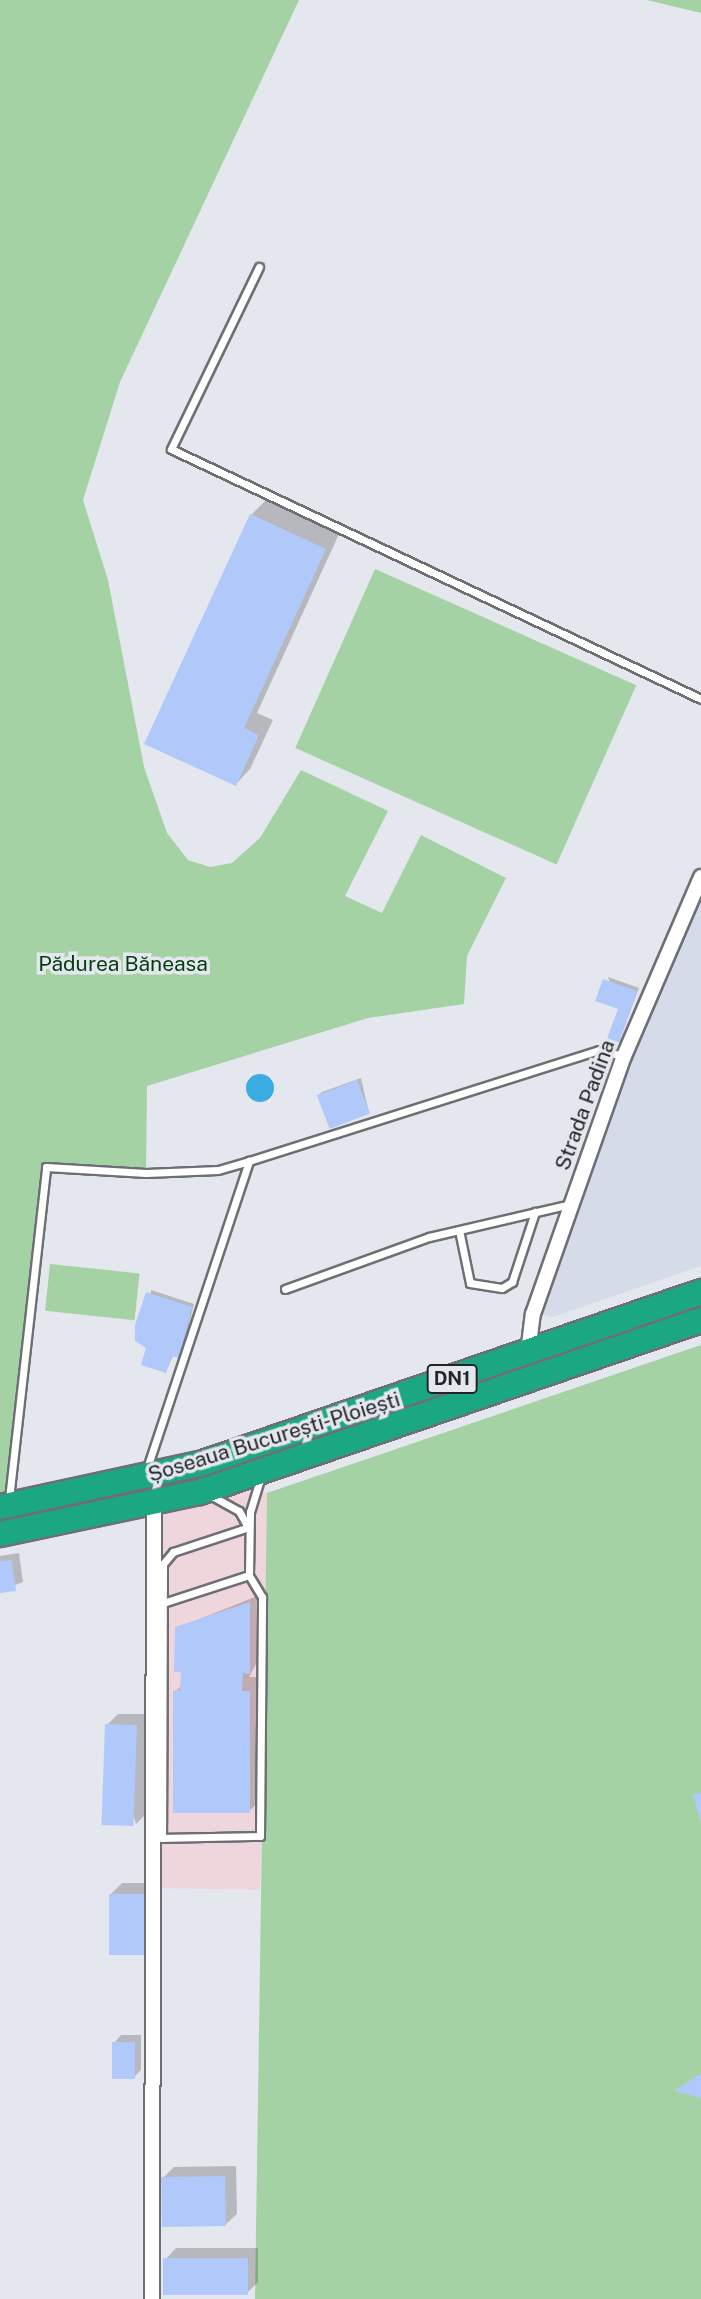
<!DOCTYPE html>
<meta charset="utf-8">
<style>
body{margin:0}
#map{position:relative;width:701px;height:2299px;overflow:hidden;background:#e4e7ed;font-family:"Public Sans",sans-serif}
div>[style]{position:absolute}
.commercial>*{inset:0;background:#efd6dc;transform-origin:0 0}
.built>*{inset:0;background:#d5dbe8}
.green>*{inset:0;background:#a4d2a5;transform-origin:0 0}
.water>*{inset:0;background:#3aace2}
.round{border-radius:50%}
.shadow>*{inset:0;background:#0003}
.building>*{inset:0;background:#b0c8fa;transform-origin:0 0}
.roads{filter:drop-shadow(2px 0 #6d6f75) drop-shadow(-2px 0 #6d6f75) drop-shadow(0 2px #6d6f75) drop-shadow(0 -2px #6d6f75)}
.lane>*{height:7px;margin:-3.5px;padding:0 3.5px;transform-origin:3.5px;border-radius:3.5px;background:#fff}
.street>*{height:14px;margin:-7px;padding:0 7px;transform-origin:7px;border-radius:7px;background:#fff}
.highway>*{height:24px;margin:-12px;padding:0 12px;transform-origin:12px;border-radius:12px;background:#1ca783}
span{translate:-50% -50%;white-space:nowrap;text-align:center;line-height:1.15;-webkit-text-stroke:7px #e4e7ed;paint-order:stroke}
.shield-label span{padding:2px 5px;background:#e4e7ed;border:2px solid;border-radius:5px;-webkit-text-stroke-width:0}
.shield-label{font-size:19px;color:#232427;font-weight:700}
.park-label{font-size:21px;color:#033d0f}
.street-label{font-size:21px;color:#232427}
</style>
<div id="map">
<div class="commercial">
<i style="left:267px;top:1493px;width:397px;height:112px;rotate:91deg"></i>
</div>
<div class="built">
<i style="clip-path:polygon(701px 877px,701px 1266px,553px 1317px,533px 1314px,624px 1056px)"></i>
</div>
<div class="green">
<i style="clip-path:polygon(0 0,299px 0,120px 382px,83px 500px,108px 580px,144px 767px,167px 833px,188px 860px,210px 867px,232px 863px,260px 838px,301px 770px,388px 811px,345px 896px,382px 913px,421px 835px,506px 878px,467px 956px,464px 1004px,368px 1018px,147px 1086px,146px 1173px,46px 1168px,8px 1506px,0 1507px)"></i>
<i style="clip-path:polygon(647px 0,701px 0,701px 13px)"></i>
<i style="left:375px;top:569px;width:286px;height:196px;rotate:24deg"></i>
<i style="left:50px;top:1264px;width:90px;height:47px;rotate:6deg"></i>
<i style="clip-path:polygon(701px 1345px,701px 2299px,255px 2299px,267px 1493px)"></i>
</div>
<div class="water">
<i class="round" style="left:246px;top:1074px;width:28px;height:28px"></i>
</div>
<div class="shadow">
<i style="clip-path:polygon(266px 500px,339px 534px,257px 713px,273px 720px,250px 769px,236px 784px,251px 515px)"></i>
<i style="clip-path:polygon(608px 977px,639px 988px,619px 1041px,620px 1008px)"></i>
<i style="clip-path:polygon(361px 1078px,369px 1113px,319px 1095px,322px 1092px)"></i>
<i style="clip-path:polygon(151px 1290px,194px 1304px,182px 1353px,174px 1354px,166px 1371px,148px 1347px)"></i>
<i style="clip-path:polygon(19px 1553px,23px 1582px,0 1591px,0 1556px)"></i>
<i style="clip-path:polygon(257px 1596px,256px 1664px,249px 1677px,264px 1677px,264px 1797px,249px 1811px,175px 1692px,182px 1685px,177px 1628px)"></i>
<i style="clip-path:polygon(118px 1714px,148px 1714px,147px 1813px,136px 1824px,107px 1725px)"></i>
<i style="clip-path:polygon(122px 1883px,155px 1883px,155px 1942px,144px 1953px,111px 1894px)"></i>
<i style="clip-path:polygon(121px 2035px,141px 2035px,141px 2070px,134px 2077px,114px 2043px)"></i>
<i style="clip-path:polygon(236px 2166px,237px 2214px,225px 2225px,163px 2178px,174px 2167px)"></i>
<i style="clip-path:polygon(176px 2248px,258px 2248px,258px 2282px,247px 2293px,165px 2260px)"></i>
</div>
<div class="building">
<i style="clip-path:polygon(250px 514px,326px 549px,244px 728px,259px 735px,236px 786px,144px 744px)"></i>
<i style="clip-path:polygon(603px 979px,637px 991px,619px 1043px,607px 1039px,618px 1009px,595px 1001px)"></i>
<i style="left:357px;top:1080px;width:36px;height:43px;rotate:69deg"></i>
<i style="clip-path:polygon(146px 1292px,192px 1307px,179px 1358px,172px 1356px,166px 1373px,141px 1365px,146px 1348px,135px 1341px,135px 1325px)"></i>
<i style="clip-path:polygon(12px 1560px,16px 1591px,0 1593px,0 1561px)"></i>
<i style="clip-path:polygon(250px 1602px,250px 1674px,243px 1673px,242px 1691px,250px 1691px,250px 1813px,173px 1813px,173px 1691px,180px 1690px,181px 1672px,174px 1672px,175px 1627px)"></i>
<i style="left:105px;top:1724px;width:32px;height:101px;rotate:2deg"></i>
<i style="clip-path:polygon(693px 1794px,701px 1794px,701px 1821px,700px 1821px)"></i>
<i style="left:109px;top:1894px;width:36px;height:61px"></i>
<i style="left:112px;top:2042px;width:23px;height:37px"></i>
<i style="clip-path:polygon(701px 2073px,701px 2098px,674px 2091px)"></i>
<i style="left:225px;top:2176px;width:50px;height:64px;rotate:89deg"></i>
<i style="left:248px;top:2258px;width:37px;height:85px;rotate:90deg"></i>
</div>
<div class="roads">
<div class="lane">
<i style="left:259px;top:267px;width:202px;rotate:115.8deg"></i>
<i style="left:171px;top:449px;width:586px;rotate:25.25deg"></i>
<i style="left:459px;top:1230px;width:54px;rotate:78.3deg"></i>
<i style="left:470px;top:1283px;width:32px;rotate:9deg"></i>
<i style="left:502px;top:1288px;width:12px;rotate:-31deg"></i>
<i style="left:512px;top:1282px;width:74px;rotate:-71.8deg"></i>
<i style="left:285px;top:1289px;width:153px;rotate:-19.9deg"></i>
<i style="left:429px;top:1237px;width:146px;rotate:-13.1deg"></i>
<i style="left:146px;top:1471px;width:327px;rotate:-71.6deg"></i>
<i style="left:249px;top:1161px;width:367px;rotate:-17.6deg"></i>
<i style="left:599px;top:1050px;width:25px;rotate:14deg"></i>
<i style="left:210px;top:1495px;width:33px;rotate:29deg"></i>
<i style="left:239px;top:1511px;width:18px;rotate:61deg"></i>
<i style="left:9px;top:1499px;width:334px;rotate:-83.6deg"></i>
<i style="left:46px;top:1167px;width:100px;rotate:3.4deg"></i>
<i style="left:146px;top:1173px;width:72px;rotate:-2.4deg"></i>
<i style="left:218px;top:1170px;width:32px;rotate:-16deg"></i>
<i style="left:249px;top:1527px;width:80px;rotate:161.8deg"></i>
<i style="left:173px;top:1552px;width:16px;rotate:130deg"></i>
<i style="left:163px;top:1564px;width:274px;rotate:90.2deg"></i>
<i style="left:162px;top:1838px;width:98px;rotate:-1.2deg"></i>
<i style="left:260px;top:1836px;width:239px;rotate:-89.5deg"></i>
<i style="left:262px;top:1597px;width:26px;rotate:-121deg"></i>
<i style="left:163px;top:1603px;width:90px;rotate:-18deg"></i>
<i style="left:249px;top:1575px;width:63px;rotate:-89.1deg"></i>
<i style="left:250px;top:1512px;width:34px;rotate:-73deg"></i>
</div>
<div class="street">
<i style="left:528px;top:1353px;width:39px;rotate:-83deg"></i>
<i style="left:533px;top:1314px;width:274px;rotate:-70.6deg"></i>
<i style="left:624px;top:1056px;width:195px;rotate:-66.7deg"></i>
<i style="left:152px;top:2299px;width:796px;rotate:-89.86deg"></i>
</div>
<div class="highway">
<i style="left:0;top:1507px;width:208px;rotate:-12.2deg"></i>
<i style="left:203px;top:1463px;width:527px;rotate:-18.95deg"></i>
<i style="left:0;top:1534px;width:204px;rotate:-11.9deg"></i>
<i style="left:200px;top:1492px;width:530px;rotate:-18.95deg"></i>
</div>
</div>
<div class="shield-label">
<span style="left:452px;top:1379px">DN1</span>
</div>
<div class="park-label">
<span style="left:123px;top:964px">Pădurea Băneasa</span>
</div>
<div class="street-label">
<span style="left:585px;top:1105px;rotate:-70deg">Strada Padina</span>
<span style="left:274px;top:1437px;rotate:-17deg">Șoseaua București-Ploiești</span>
</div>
</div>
